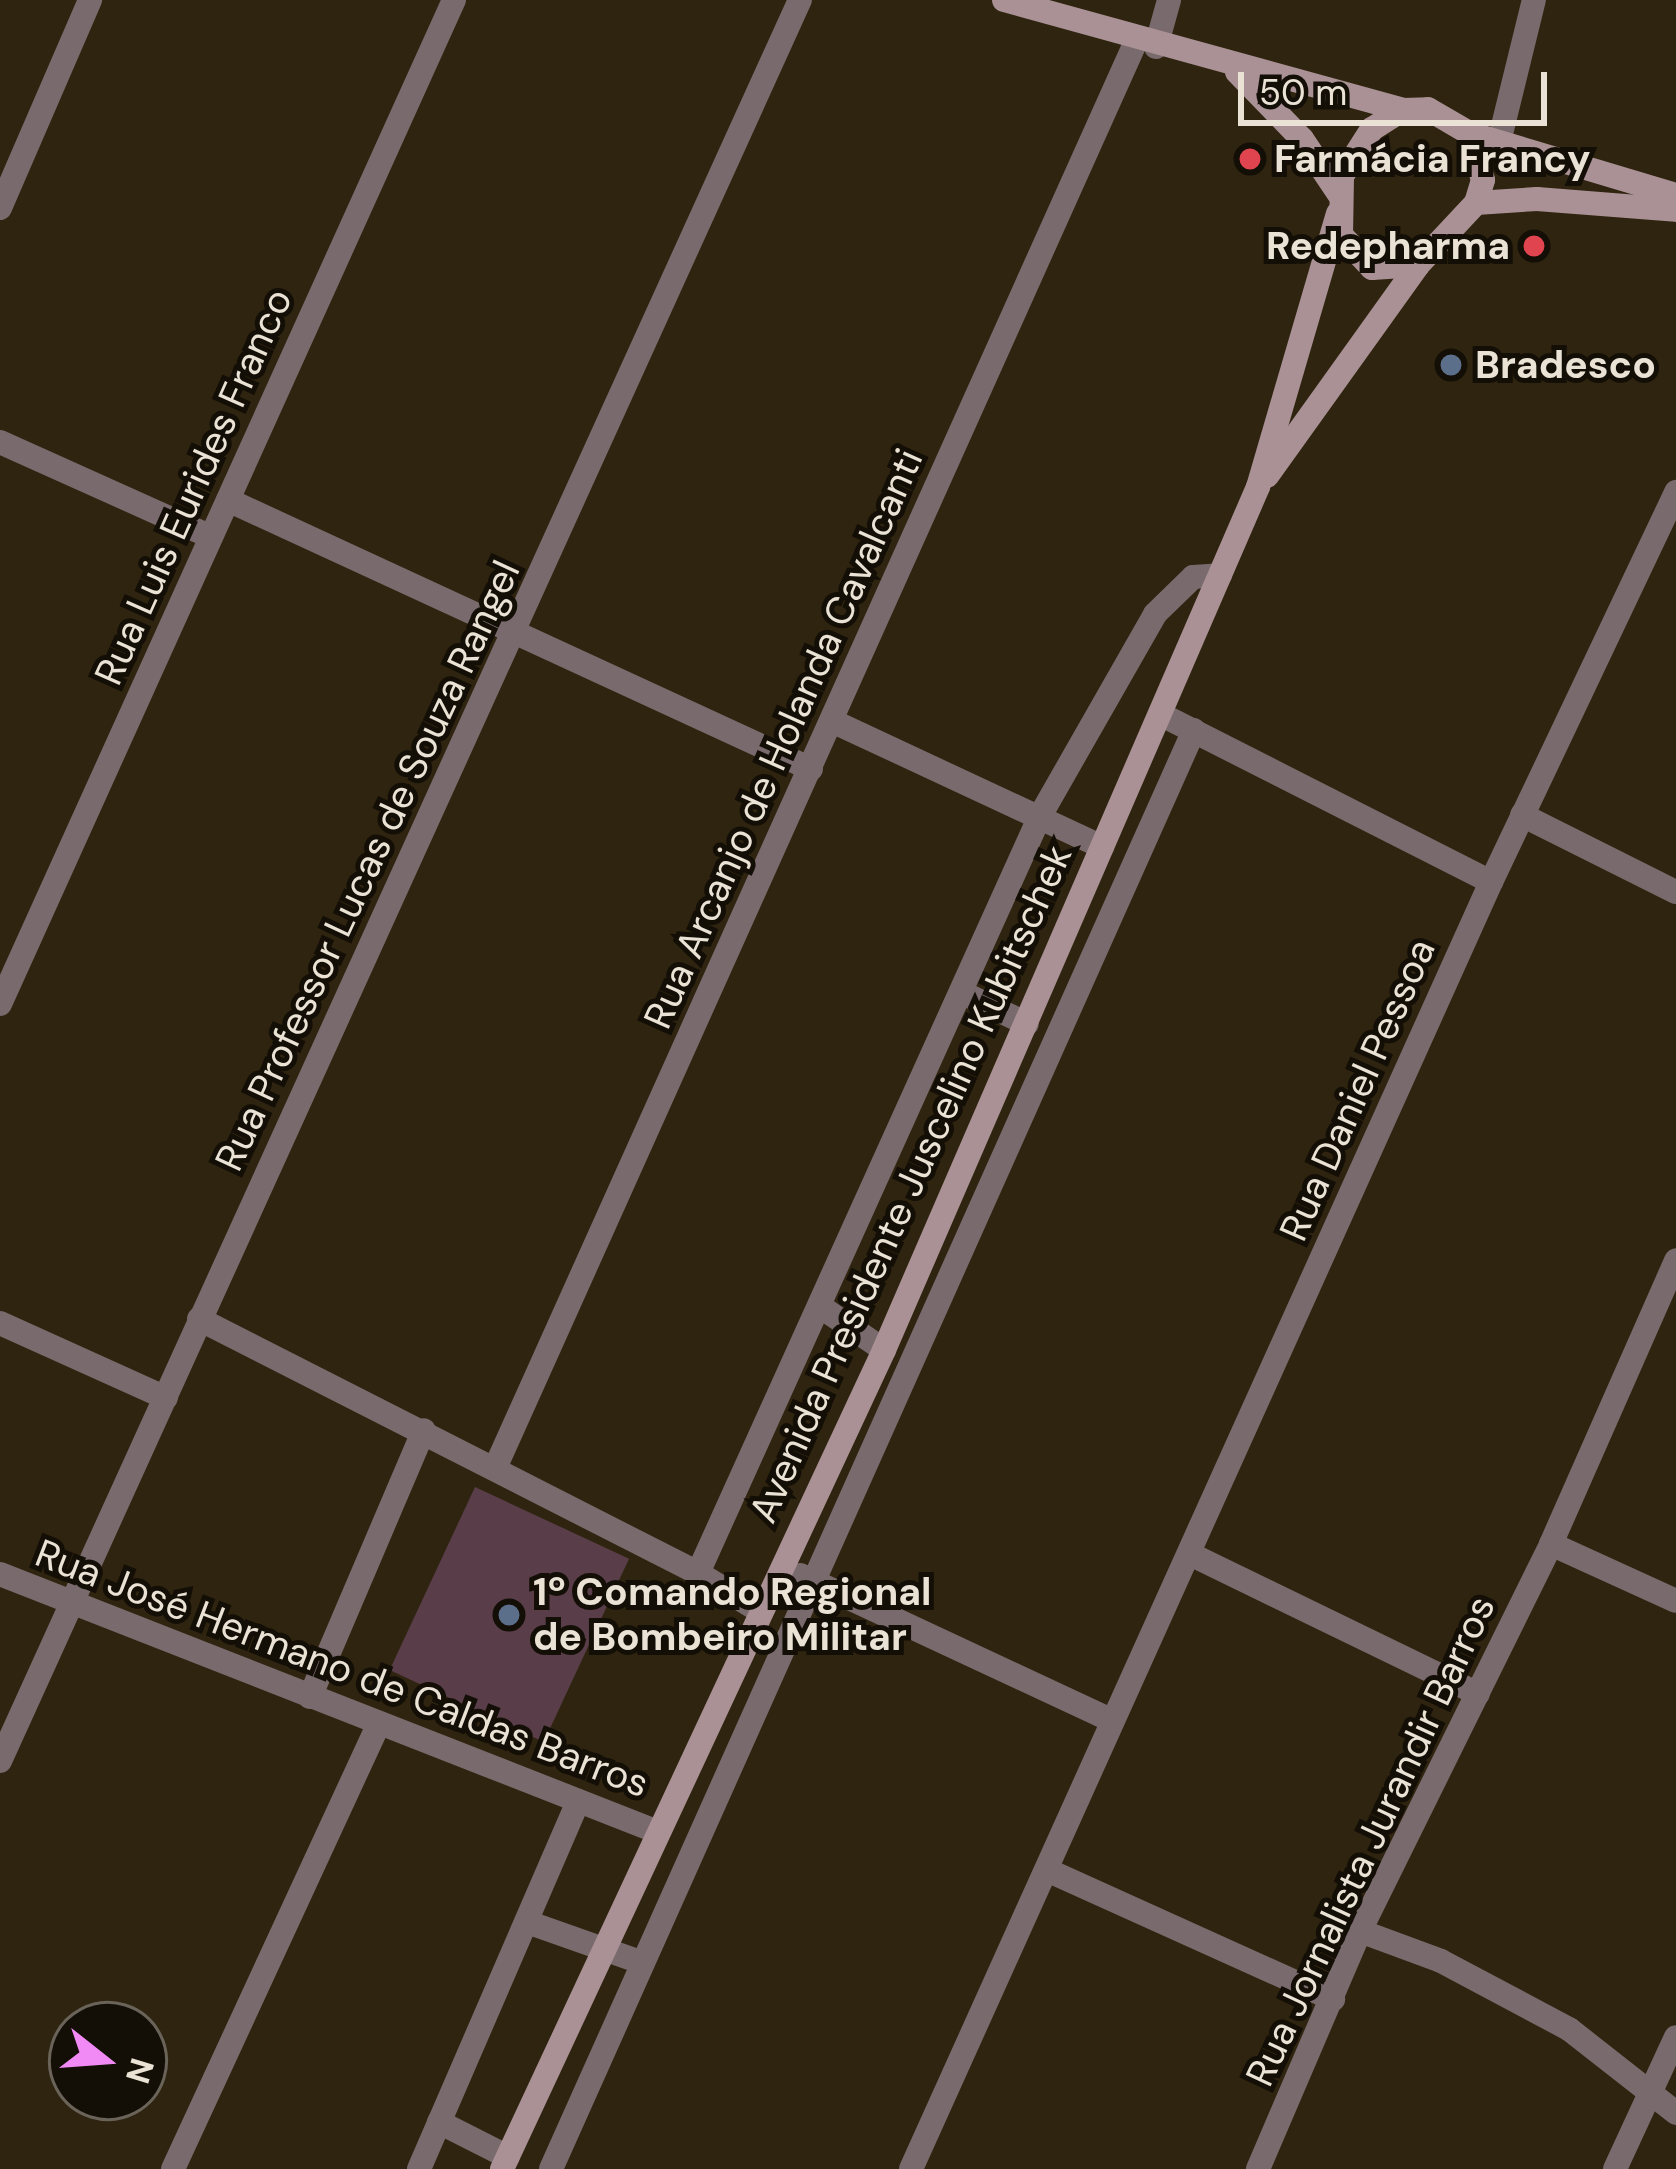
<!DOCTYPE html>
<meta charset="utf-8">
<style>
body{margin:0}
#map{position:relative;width:1676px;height:2169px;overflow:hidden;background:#2f240f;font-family:"DM Sans",sans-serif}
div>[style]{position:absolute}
.building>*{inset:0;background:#593e49;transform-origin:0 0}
.minor>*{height:24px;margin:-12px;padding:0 12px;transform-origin:12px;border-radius:12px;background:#796a6d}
.secondary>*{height:24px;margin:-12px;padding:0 12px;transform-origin:12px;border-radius:12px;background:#a99195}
.dots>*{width:33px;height:33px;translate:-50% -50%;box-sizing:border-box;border:6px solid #130e06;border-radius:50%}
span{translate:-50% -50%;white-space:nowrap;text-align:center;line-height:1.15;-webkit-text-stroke:10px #130e06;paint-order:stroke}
.poi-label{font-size:39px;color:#e9e2d5;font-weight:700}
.left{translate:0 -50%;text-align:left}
.right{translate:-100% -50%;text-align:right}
.street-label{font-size:39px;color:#e9e2d5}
.north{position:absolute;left:48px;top:2001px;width:120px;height:120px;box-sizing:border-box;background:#130e06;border:3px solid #696359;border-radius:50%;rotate:107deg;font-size:33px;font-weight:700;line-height:48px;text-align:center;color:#e9e2d5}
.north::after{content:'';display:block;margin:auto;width:42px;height:54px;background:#f18af4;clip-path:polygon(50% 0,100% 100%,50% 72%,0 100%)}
.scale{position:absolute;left:1238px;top:72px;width:309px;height:54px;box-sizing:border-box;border:6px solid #e9e2d5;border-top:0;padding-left:15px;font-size:36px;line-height:42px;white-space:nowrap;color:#e9e2d5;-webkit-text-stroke:9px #130e06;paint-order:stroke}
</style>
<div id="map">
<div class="building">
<i style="left:475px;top:1487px;width:170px;height:202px;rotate:25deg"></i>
</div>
<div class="minor">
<i style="left:1156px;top:47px;width:49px;rotate:-74.5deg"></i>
<i style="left:1499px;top:142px;width:146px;rotate:-76.2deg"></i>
<i style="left:0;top:208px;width:227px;rotate:-66.6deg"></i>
<i style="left:0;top:442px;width:231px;rotate:24.2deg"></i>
<i style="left:228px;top:500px;width:642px;rotate:24.77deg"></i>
<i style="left:1160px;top:714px;width:371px;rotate:26.9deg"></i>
<i style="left:832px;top:721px;width:298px;rotate:25deg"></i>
<i style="left:1522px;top:815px;width:172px;rotate:26.6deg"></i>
<i style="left:961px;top:992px;width:73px;rotate:25.9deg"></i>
<i style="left:0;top:1004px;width:1102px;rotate:-65.67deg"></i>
<i style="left:821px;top:1307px;width:76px;rotate:34.3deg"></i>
<i style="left:199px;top:1319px;width:560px;rotate:26.98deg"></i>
<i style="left:0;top:1323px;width:182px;rotate:24.3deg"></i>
<i style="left:496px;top:1466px;width:1562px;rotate:-65.81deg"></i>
<i style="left:1551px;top:1544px;width:137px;rotate:24.5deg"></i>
<i style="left:1190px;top:1554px;width:320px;rotate:25.9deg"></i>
<i style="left:0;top:1574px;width:707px;rotate:21.41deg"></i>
<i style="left:800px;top:1575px;width:345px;rotate:25deg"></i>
<i style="left:758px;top:1610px;width:70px;rotate:-148.3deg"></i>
<i style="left:698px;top:1573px;width:831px;rotate:-65.69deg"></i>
<i style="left:1040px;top:816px;width:232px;rotate:-60.3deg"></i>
<i style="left:1155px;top:614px;width:53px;rotate:-44.2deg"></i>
<i style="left:1193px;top:577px;width:27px;rotate:-4deg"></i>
<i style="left:310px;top:1697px;width:290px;rotate:-66.9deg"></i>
<i style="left:0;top:1761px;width:1934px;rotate:-65.57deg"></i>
<i style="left:1047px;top:1870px;width:314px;rotate:24.3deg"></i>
<i style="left:527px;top:1922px;width:118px;rotate:19.4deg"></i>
<i style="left:1360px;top:1931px;width:86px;rotate:20.3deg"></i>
<i style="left:1441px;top:1961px;width:145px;rotate:28deg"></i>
<i style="left:1569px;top:2029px;width:136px;rotate:38.1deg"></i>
<i style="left:439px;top:2122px;width:77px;rotate:26.9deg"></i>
<i style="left:173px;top:2169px;width:489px;rotate:-65.2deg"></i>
<i style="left:419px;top:2169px;width:401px;rotate:-66.6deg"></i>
<i style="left:551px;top:2169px;width:1576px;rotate:-65.92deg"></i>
<i style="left:911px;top:2169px;width:1412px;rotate:-65.74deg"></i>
<i style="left:1491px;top:882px;width:432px;rotate:-64.6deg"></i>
<i style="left:1258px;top:2169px;width:259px;rotate:-66.8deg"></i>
<i style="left:1360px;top:1931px;width:432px;rotate:-63.7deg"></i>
<i style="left:1551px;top:1544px;width:310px;rotate:-66.2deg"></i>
<i style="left:1615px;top:2169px;width:145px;rotate:-65.2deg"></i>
</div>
<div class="secondary">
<i style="left:1004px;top:0;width:414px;rotate:15.4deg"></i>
<i style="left:1237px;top:72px;width:93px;rotate:45.9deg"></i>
<i style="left:1302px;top:139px;width:66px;rotate:56.1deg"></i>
<i style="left:1428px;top:109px;width:48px;rotate:30.3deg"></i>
<i style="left:1469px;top:133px;width:49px;rotate:73.4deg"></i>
<i style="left:1483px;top:180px;width:24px;rotate:107deg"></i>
<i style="left:1476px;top:203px;width:85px;rotate:133.1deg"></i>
<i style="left:1418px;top:265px;width:46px;rotate:176.3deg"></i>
<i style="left:1372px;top:268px;width:45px;rotate:-133.2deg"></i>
<i style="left:1341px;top:235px;width:59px;rotate:-89deg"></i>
<i style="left:1342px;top:176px;width:56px;rotate:-57.4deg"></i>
<i style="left:1372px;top:129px;width:36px;rotate:-32deg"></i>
<i style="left:1403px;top:110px;width:25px;rotate:-2deg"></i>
<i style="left:1469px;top:133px;width:216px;rotate:16.7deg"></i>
<i style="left:1476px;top:203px;width:61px;rotate:-3.8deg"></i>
<i style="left:1537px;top:199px;width:139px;rotate:4.5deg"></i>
<i style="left:1267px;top:476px;width:259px;rotate:-54.4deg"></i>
<i style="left:502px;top:2169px;width:904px;rotate:-64.99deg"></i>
<i style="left:884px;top:1350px;width:941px;rotate:-66.57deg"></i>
<i style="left:1258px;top:487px;width:285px;rotate:-73.7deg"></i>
</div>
<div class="dots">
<i style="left:1250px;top:159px;background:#e0444e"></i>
<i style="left:1534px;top:246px;background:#e0444e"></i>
<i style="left:1451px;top:365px;background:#5c6f8a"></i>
<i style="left:509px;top:1615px;background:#5c6f8a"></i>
</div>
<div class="poi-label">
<span class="left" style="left:1274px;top:159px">Farmácia Francy</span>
<span class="right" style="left:1510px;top:246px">Redepharma</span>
<span class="left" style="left:1475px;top:365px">Bradesco</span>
<span class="left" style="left:533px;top:1615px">1º Comando Regional<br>de Bombeiro Militar</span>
</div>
<div class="street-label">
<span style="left:194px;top:487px;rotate:-66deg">Rua Luis Eurides Franco</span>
<span style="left:784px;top:739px;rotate:-66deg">Rua Arcanjo de Holanda Cavalcanti</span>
<span style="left:368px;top:866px;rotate:-65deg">Rua Professor Lucas de Souza Rangel</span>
<span style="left:1358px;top:1090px;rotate:-66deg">Rua Daniel Pessoa</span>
<span style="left:911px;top:1184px;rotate:-66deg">Avenida Presidente Juscelino Kubitschek</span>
<span style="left:342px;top:1669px;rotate:21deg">Rua José Hermano de Caldas Barros</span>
<span style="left:1371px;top:1841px;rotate:-65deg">Rua Jornalista Jurandir Barros</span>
</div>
<div class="north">N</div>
<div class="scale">50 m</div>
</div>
